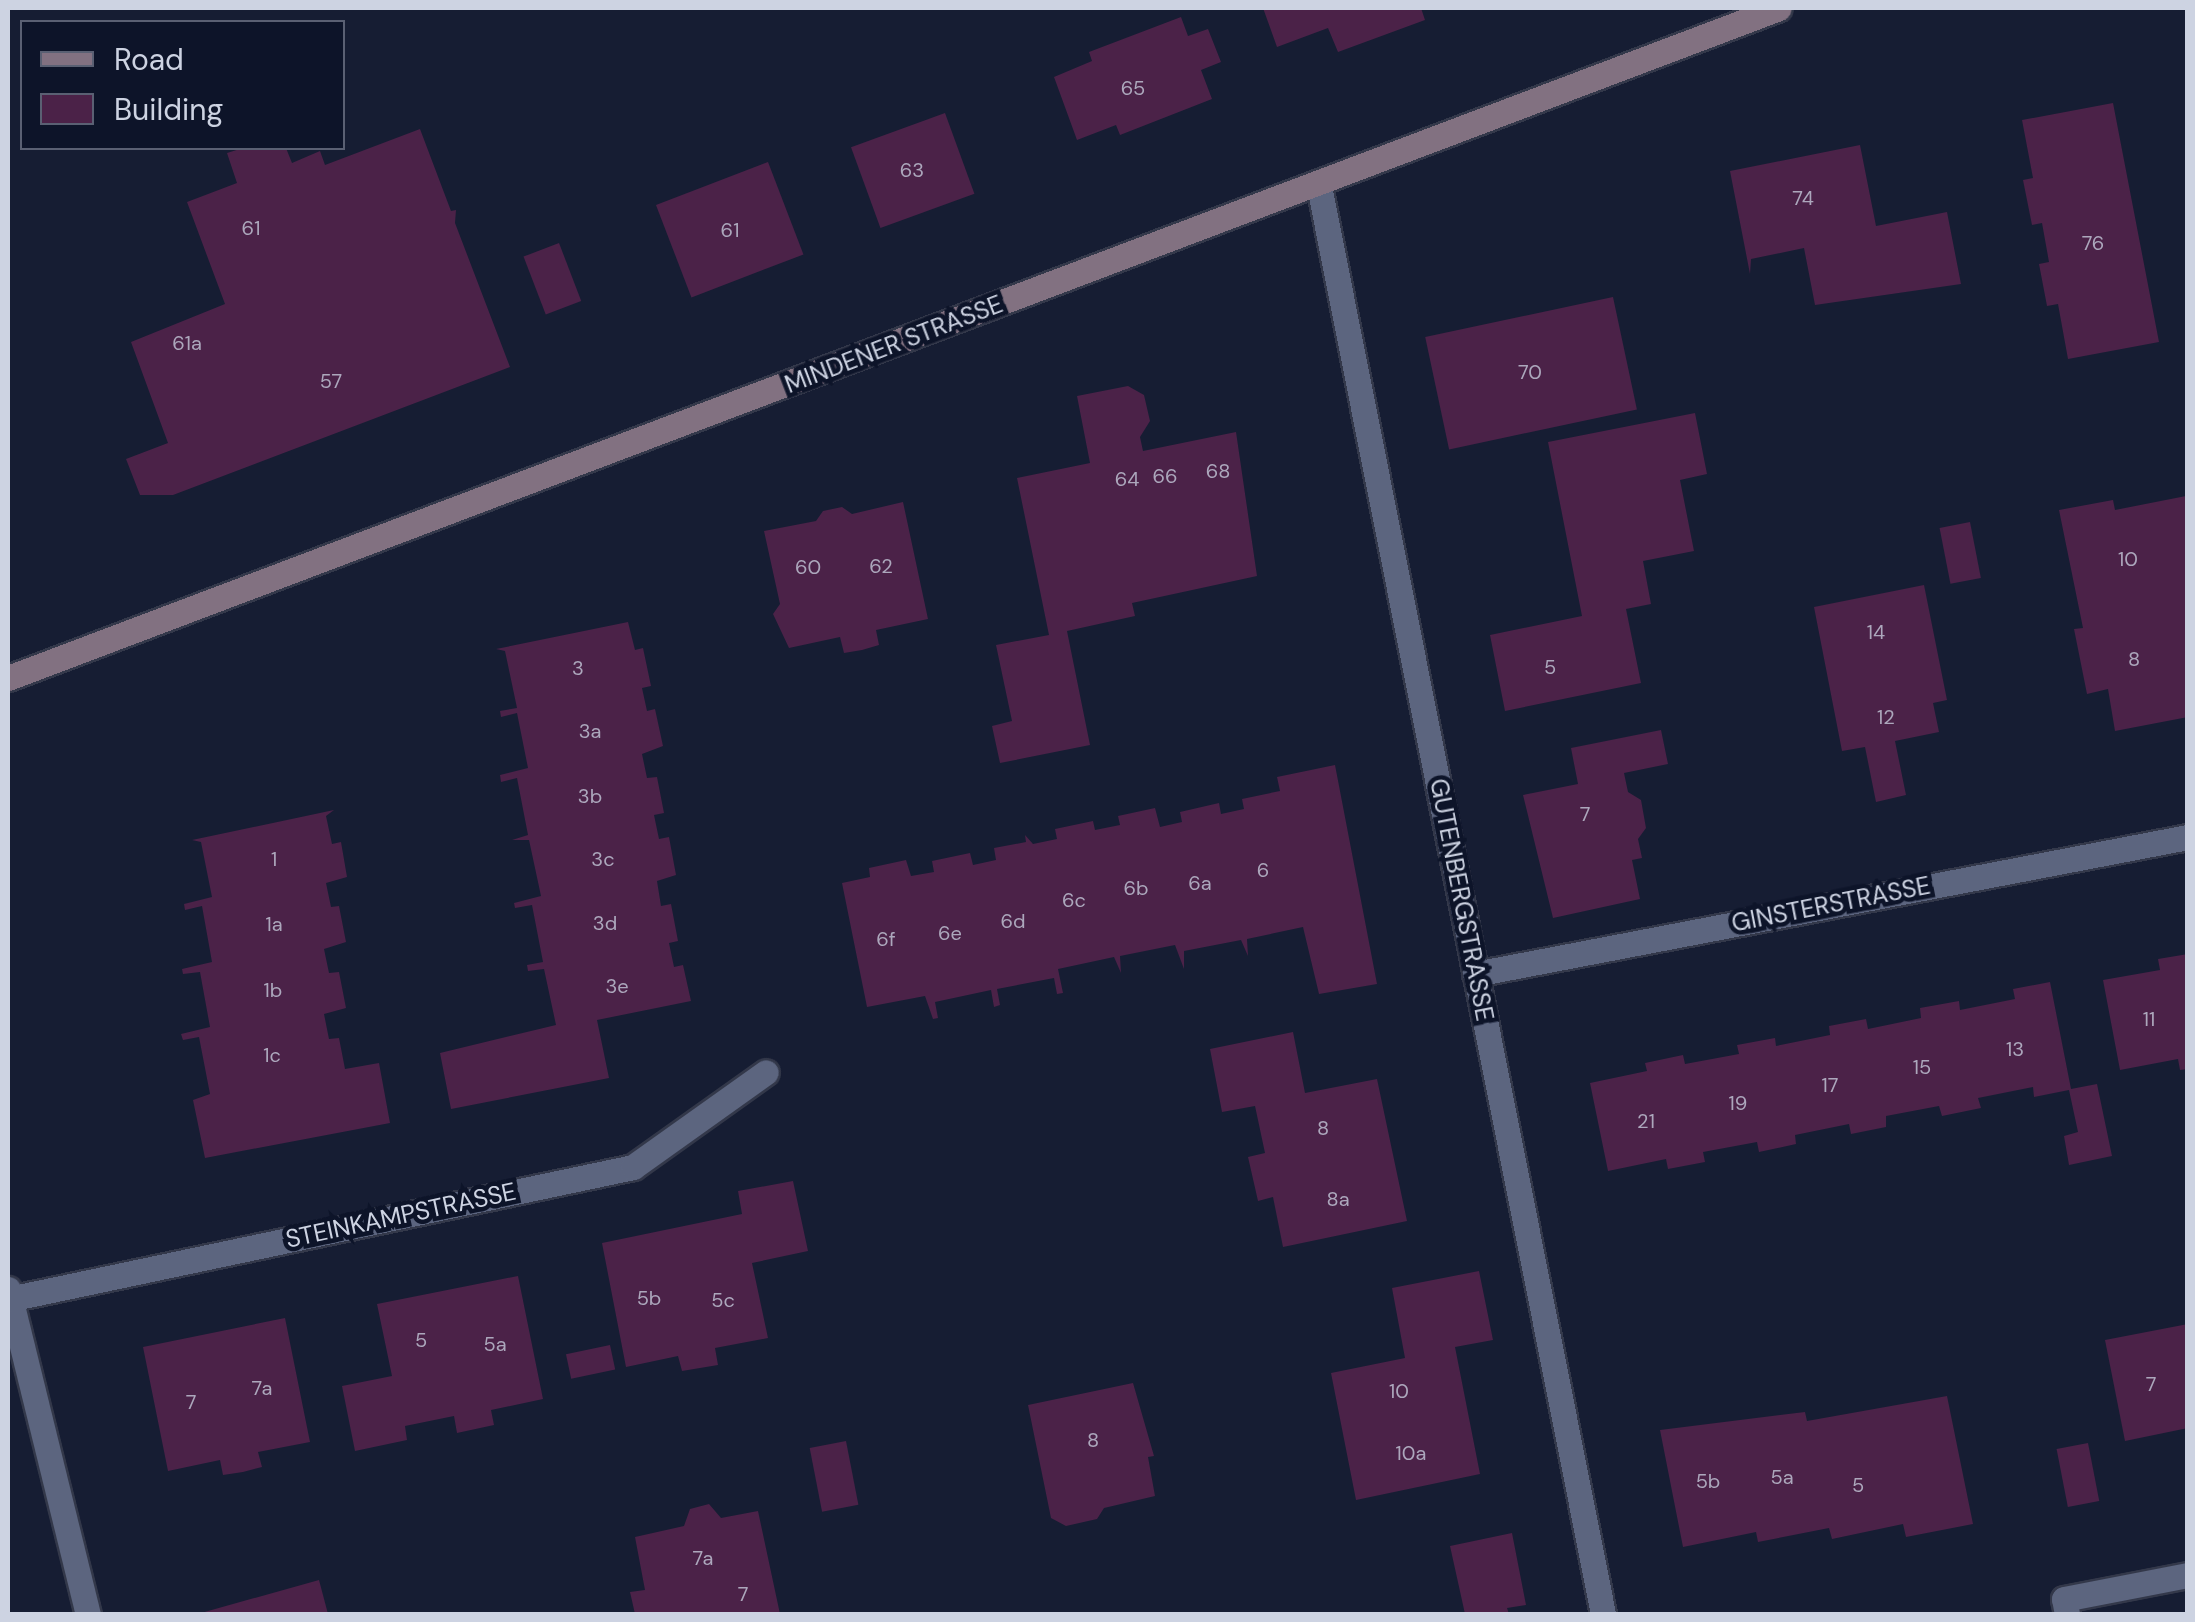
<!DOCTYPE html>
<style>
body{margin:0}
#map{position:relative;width:2195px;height:1622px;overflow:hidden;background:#161d33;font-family:"DM Sans",sans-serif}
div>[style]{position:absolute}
.building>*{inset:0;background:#4b2248;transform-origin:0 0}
.roads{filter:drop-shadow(2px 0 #33384a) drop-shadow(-2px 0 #33384a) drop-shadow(0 2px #33384a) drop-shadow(0 -2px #33384a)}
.minor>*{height:25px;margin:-12.5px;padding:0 12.5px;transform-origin:12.5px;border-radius:12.5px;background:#5c657f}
.secondary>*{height:25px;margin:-12.5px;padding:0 12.5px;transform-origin:12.5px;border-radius:12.5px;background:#827181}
span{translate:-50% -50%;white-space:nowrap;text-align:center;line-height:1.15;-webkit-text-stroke:9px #0d1429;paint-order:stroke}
.number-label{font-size:20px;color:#aca7bc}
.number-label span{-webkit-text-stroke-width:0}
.street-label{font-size:25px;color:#cdd3e2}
.frame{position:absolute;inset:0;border:10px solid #cdd3e2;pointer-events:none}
.legend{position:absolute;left:20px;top:20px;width:325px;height:130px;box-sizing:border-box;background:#0d1429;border:2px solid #5a6073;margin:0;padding:12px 18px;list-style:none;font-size:30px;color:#cdd3e2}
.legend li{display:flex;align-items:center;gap:20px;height:50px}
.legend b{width:50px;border:2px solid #5a6073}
</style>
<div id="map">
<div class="building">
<i style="clip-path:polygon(1263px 8px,1421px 8px,1425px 20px,1338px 52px,1328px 28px,1277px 47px)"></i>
<i style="clip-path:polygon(1181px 17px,1188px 36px,1208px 29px,1221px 62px,1201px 70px,1212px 99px,1120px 135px,1116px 125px,1077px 140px,1054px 77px,1092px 61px,1089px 52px)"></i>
<i style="clip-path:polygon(2113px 103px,2159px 342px,2068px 359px,2058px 304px,2047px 306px,2039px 264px,2049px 262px,2042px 223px,2032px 225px,2023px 180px,2033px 178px,2022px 120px)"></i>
<i style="left:945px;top:113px;width:86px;height:100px;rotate:70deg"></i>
<i style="clip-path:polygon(420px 129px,451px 211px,456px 210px,455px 223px,510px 367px,173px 495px,140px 495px,126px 459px,168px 443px,131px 342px,225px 304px,187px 202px,237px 183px,227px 153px,243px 148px,286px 148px,292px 163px,320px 151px,325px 165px)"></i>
<i style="clip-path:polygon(1860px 145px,1876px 226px,1947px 212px,1961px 284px,1815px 305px,1804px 248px,1751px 259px,1750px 274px,1730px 171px)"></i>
<i style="left:768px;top:162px;width:99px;height:120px;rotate:69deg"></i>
<i style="left:559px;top:243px;width:62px;height:38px;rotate:69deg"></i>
<i style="left:1613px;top:297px;width:115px;height:192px;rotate:78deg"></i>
<i style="clip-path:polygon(1128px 386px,1144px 395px,1150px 421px,1140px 437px,1143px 451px,1236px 432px,1257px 576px,1132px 603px,1135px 616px,1067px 631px,1090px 745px,1000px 763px,992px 726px,1012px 721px,996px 645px,1049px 635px,1017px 478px,1090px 463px,1077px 396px)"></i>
<i style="clip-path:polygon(1695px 413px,1707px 474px,1680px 480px,1694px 551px,1643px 561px,1651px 604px,1626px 609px,1641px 683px,1505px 711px,1490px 635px,1582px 616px,1548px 442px)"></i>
<i style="clip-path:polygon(2186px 496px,2188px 717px,2115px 731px,2108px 689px,2087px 694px,2074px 629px,2083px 628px,2059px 510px,2113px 500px,2115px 510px)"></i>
<i style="clip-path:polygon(903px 502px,928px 619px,876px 630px,879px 645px,862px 650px,844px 653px,840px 637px,789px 648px,773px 614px,780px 604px,764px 531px,816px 521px,823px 511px,842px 507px,852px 514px)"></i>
<i style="left:1970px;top:522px;width:57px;height:31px;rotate:79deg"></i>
<i style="clip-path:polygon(1924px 585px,1947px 700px,1933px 703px,1939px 732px,1895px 741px,1906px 795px,1876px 802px,1865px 747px,1842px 751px,1814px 607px)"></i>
<i style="clip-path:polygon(628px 622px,635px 650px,643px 648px,651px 686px,642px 688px,647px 711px,655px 709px,663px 746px,642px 754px,647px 778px,657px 777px,664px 813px,654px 815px,659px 839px,669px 837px,676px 875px,657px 881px,661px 906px,671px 904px,678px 941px,669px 943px,674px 967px,683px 965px,691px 1001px,597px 1020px,609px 1078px,451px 1109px,440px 1053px,556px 1025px,544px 969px,528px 971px,527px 965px,543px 962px,532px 905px,515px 908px,514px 903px,541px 896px,529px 840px,512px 840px,528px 835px,517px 778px,501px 782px,500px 775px,528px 768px,517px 713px,501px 717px,500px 711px,517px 708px,505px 651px,496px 649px)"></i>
<i style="clip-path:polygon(1661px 730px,1668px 764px,1624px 773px,1628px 792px,1641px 800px,1646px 828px,1638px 839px,1642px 858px,1632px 860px,1640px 899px,1553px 918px,1523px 795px,1578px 784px,1571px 748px)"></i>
<i style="clip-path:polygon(1335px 765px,1377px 984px,1319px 994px,1303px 927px,1247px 939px,1248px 956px,1241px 940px,1184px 951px,1184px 969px,1175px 945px,1120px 956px,1121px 973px,1114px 957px,1058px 969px,1063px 993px,1057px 994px,1054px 978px,997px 989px,1000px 1005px,994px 1007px,991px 990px,935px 1002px,938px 1018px,933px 1019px,925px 996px,867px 1007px,842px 883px,870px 877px,869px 868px,906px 860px,911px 876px,934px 872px,932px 861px,970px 853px,973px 865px,996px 860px,994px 848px,1026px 842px,1025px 835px,1033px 844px,1057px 839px,1055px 829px,1093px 821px,1095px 830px,1120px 825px,1118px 816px,1155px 808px,1160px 827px,1182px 822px,1180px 812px,1219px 803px,1221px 814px,1244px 809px,1242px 799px,1280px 791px,1277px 777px)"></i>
<i style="clip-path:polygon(334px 810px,326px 816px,332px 844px,341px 842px,347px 877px,326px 883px,331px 907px,339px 906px,346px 942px,324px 949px,329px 973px,339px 972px,346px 1008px,324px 1014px,329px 1039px,339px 1038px,345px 1069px,379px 1063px,390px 1123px,205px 1158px,193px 1100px,210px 1094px,199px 1037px,183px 1040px,181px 1034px,210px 1027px,200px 972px,183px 974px,182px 969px,212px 962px,202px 906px,185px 910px,184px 904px,212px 897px,201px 842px,192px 840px)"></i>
<i style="clip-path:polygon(2188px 954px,2188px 1069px,2180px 1070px,2178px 1059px,2120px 1070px,2103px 980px,2160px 970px,2158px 959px)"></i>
<i style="clip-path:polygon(2050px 982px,2071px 1089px,2097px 1084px,2112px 1156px,2069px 1165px,2064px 1136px,2078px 1132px,2069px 1090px,2034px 1097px,2033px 1087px,1978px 1098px,1981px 1108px,1942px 1116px,1939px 1106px,1886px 1116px,1886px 1127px,1851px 1134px,1849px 1124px,1795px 1135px,1796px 1144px,1759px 1152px,1757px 1142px,1703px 1152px,1705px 1162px,1668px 1169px,1666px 1159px,1608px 1171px,1590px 1083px,1647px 1071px,1645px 1063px,1683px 1055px,1685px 1064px,1739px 1054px,1737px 1045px,1775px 1038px,1776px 1046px,1830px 1035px,1829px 1026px,1866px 1019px,1868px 1029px,1921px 1018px,1920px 1008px,1959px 1001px,1960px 1010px,2015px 999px,2013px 989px)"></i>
<i style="clip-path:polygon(1293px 1032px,1305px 1093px,1377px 1079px,1407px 1221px,1283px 1247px,1273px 1197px,1258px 1201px,1248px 1157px,1265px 1153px,1255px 1106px,1222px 1112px,1210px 1049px)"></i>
<i style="clip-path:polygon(793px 1181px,808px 1251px,752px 1263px,768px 1338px,715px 1348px,718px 1365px,682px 1371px,678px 1356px,626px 1367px,602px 1243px,742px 1214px,738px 1191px)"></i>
<i style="clip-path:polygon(1479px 1271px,1493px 1340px,1455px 1347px,1480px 1474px,1356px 1500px,1331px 1373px,1405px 1358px,1392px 1288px)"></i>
<i style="clip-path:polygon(518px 1276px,543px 1399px,491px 1410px,494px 1425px,457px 1433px,454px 1416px,405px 1426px,407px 1440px,355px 1451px,342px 1386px,392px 1376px,377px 1304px)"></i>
<i style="clip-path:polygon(285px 1318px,310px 1442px,258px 1452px,262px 1467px,243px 1472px,223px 1475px,220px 1460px,168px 1471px,143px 1347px)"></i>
<i style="clip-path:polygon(2188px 1324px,2188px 1428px,2125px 1441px,2105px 1340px)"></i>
<i style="left:610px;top:1345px;width:25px;height:45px;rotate:78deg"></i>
<i style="clip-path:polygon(1133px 1383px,1154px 1456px,1148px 1457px,1155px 1496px,1104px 1508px,1097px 1519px,1066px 1526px,1051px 1518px,1028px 1405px)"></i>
<i style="clip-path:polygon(1947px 1396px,1973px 1524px,1906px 1537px,1903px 1524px,1832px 1539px,1829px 1528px,1758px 1542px,1756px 1532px,1683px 1547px,1660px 1430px,1805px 1412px,1807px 1421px)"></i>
<i style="left:846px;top:1441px;width:65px;height:37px;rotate:79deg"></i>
<i style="left:2088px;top:1443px;width:59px;height:32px;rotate:79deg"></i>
<i style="clip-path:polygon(709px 1504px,721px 1518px,758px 1511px,780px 1614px,635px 1614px,630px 1592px,645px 1590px,635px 1537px,684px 1526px,690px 1509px)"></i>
<i style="clip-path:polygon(1512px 1533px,1526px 1605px,1507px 1608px,1509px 1614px,1465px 1614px,1450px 1546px)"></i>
<i style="clip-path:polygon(319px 1580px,328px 1614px,201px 1614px,201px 1613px)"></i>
</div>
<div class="roads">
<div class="minor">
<i style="left:1319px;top:186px;width:1456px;rotate:78.75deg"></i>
<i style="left:1475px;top:974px;width:726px;rotate:-10.88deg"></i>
<i style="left:8px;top:1289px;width:335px;rotate:76.2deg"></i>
<i style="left:9px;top:1299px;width:638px;rotate:-11.94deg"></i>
<i style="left:633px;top:1167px;width:163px;rotate:-35.5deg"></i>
<i style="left:2067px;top:1614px;width:15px;rotate:-101deg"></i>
<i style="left:2064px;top:1599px;width:126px;rotate:-11deg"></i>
</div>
<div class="secondary">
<i style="left:8px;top:678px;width:1893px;rotate:-20.72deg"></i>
</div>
</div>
<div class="number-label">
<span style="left:1133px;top:88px">65</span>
<span style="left:912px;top:170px">63</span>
<span style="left:1803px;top:198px">74</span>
<span style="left:251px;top:228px">61</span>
<span style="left:730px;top:230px">61</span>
<span style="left:2093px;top:243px">76</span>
<span style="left:187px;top:343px">61a</span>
<span style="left:1530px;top:372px">70</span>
<span style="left:331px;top:381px">57</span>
<span style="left:1218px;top:471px">68</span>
<span style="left:1165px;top:476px">66</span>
<span style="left:1127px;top:479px">64</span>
<span style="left:2128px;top:559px">10</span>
<span style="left:881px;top:566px">62</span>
<span style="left:808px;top:567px">60</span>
<span style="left:1876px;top:632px">14</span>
<span style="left:2134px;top:659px">8</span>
<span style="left:1550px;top:667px">5</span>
<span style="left:578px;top:668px">3</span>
<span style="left:1886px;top:717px">12</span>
<span style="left:590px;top:731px">3a</span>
<span style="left:590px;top:796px">3b</span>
<span style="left:1585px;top:814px">7</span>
<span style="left:274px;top:859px">1</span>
<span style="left:603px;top:859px">3c</span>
<span style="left:1263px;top:870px">6</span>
<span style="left:1200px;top:883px">6a</span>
<span style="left:1136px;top:888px">6b</span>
<span style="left:1074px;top:900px">6c</span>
<span style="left:1013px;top:921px">6d</span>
<span style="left:605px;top:923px">3d</span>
<span style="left:274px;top:924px">1a</span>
<span style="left:950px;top:933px">6e</span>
<span style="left:886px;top:939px">6f</span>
<span style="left:617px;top:986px">3e</span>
<span style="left:273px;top:990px">1b</span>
<span style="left:2149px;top:1019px">11</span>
<span style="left:2015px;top:1049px">13</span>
<span style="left:272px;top:1055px">1c</span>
<span style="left:1922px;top:1067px">15</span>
<span style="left:1830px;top:1085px">17</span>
<span style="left:1738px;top:1103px">19</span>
<span style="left:1646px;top:1121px">21</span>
<span style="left:1323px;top:1128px">8</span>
<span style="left:1338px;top:1199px">8a</span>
<span style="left:649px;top:1298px">5b</span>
<span style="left:723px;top:1300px">5c</span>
<span style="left:421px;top:1340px">5</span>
<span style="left:495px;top:1344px">5a</span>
<span style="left:2151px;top:1384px">7</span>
<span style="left:262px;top:1388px">7a</span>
<span style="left:1399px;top:1391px">10</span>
<span style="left:191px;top:1402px">7</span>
<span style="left:1093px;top:1440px">8</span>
<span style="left:1411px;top:1453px">10a</span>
<span style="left:1782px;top:1477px">5a</span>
<span style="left:1708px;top:1481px">5b</span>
<span style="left:1858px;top:1485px">5</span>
<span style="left:703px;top:1558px">7a</span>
<span style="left:743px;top:1594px">7</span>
</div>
<div class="street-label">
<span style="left:894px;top:345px;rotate:-21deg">MINDENER STRASSE</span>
<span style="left:1461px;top:900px;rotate:79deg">GUTENBERGSTRASSE</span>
<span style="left:1831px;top:905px;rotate:-11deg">GINSTERSTRASSE</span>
<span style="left:401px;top:1216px;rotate:-12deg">STEINKAMPSTRASSE</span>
</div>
<div class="frame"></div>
<ul class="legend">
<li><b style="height:12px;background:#827181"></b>Road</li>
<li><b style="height:28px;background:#4b2248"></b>Building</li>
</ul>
</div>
